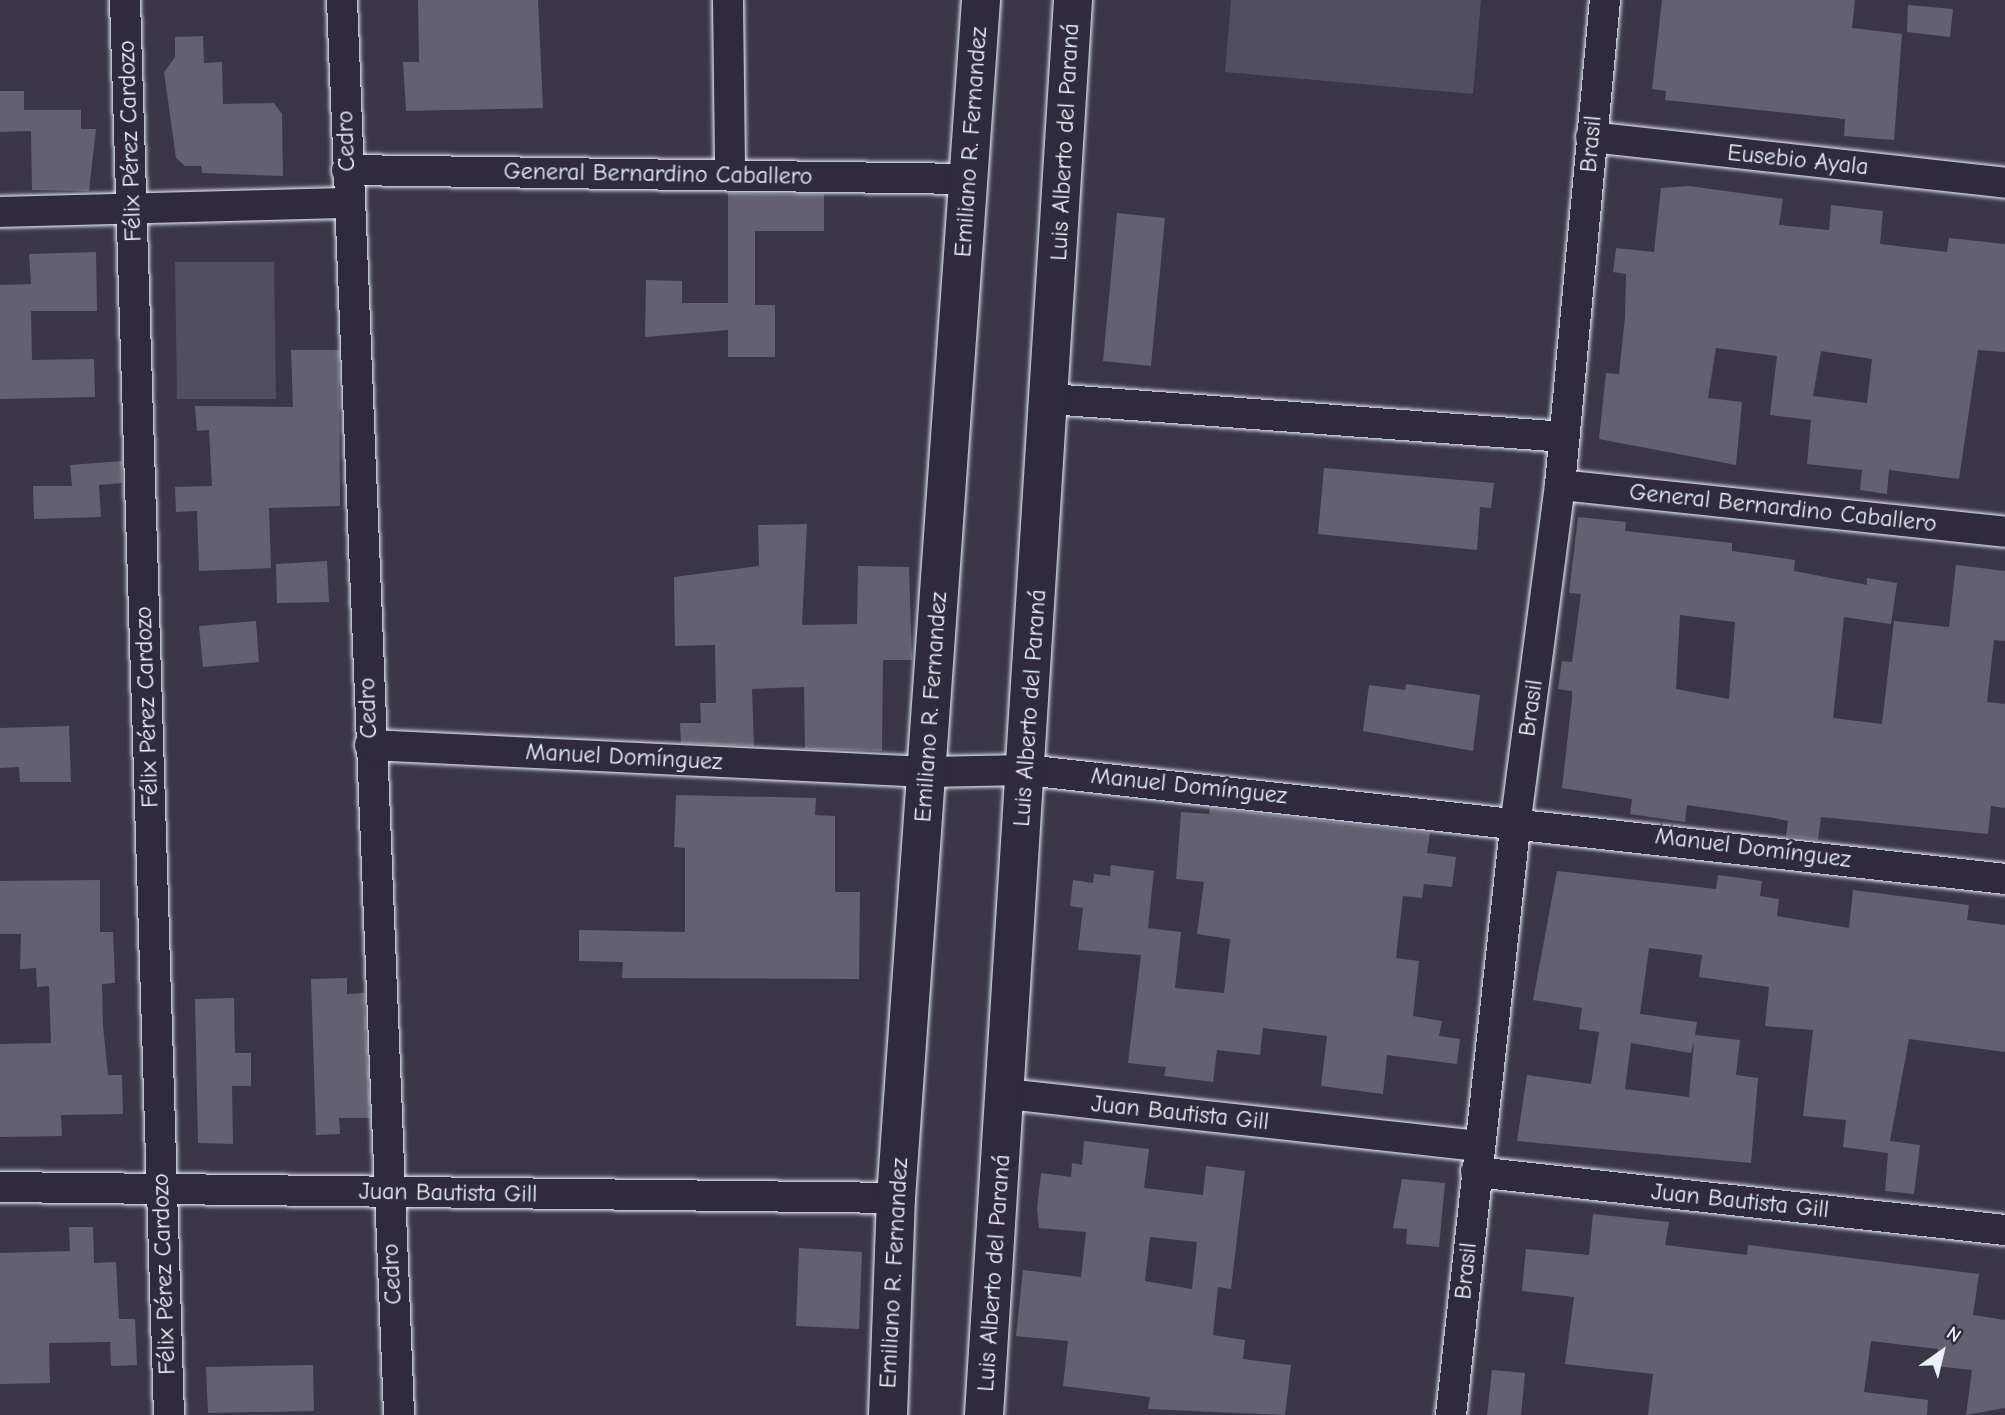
<!DOCTYPE html>
<html>
<head>
<meta charset="utf-8">
<style>
	body { margin:0 }
	#map { position:relative; width:2005px; height:1415px; overflow:hidden; background:#3a3648; font-family:"Comic Neue",sans-serif }
	div>[style] { position:absolute }
	[style*='--x'] { left:calc(var(--x)*1px); top:calc(var(--y)*1px); width:calc(var(--w)*1px); rotate:calc(var(--a)*1deg) }
	.green>* { inset:0; background:#504e5f }
	.building>* { inset:0; background:#636171 }
	.roads { filter:drop-shadow(0 0 2px #e8f1f8) drop-shadow(0 0 2px #e8f1f8) }
	.street>* { height:30px; margin:-15px; padding:0 15px; transform-origin:15px; border-radius:15px; background:#2f2a3d }
	.secondary>* { height:38px; margin:-19px; padding:0 19px; transform-origin:19px; border-radius:19px; background:#2f2a3d }
	span { translate:-50% -50%; white-space:nowrap; text-align:center; line-height:1.15; -webkit-text-stroke:5px #2f2a3d; paint-order:stroke }
	.street-label { font-size:24px; color:#e8f1f8 }
	.north { position:absolute; left:1907px; top:1317px; width:70px; height:70px; -webkit-text-stroke:5px #2f2a3d; paint-order:stroke; rotate:34deg; font-size:19px; font-weight:700; line-height:28px; text-align:center; color:#e8f1f8 }
	.north::after { content:''; display:block; margin:auto; width:24px; height:32px; background:#e8f1f8; clip-path:polygon(50% 0,100% 100%,50% 72%,0 100%) }
</style>
</head>
<body>
<div id="map">
	<div class="green">
		<div style="clip-path:polygon(1231px 0,1481px 0,1473px 94px,1225px 72px)"></div>
		<div style="clip-path:polygon(175px 262px,274px 262px,276px 399px,177px 399px)"></div>
	</div>
	<div class="building">
		<div style="clip-path:polygon(418px 0,538px 0,543px 108px,406px 111px,403px 62px,419px 62px)"></div>
		<div style="clip-path:polygon(1662px 0,1855px 0,1852px 28px,1902px 34px,1894px 140px,1844px 136px,1845px 119px,1665px 100px,1666px 91px,1652px 89px)"></div>
		<div style="clip-path:polygon(1908px 5px,1953px 9px,1950px 37px,1907px 32px)"></div>
		<div style="clip-path:polygon(203px 36px,204px 63px,222px 62px,223px 104px,274px 103px,282px 114px,283px 176px,202px 173px,201px 166px,185px 166px,176px 158px,164px 72px,175px 57px,175px 37px)"></div>
		<div style="clip-path:polygon(0 91px,24px 91px,24px 110px,81px 110px,81px 129px,96px 129px,89px 191px,32px 190px,31px 131px,0 132px)"></div>
		<div style="clip-path:polygon(evenodd,1689px 186px,1783px 199px,1779px 225px,1829px 230px,1831px 205px,1883px 211px,1880px 244px,1947px 252px,1949px 238px,2005px 244px,2005px 352px,1978px 350px,1959px 479px,1889px 470px,1887px 494px,1860px 490px,1862px 470px,1807px 464px,1811px 420px,1770px 415px,1777px 356px,1716px 348px,1708px 398px,1742px 402px,1736px 465px,1599px 439px,1606px 373px,1619px 374px,1625px 317px,1626px 274px,1613px 272px,1616px 248px,1654px 252px,1661px 188px,1689px 186px,1821px 351px,1872px 359px,1867px 403px,1813px 396px,1821px 351px)"></div>
		<div style="clip-path:polygon(728px 193px,824px 194px,824px 231px,755px 231px,755px 305px,775px 305px,775px 357px,728px 357px,728px 330px,645px 337px,646px 280px,682px 281px,682px 303px,728px 303px)"></div>
		<div style="clip-path:polygon(1117px 213px,1165px 218px,1151px 366px,1103px 361px)"></div>
		<div style="clip-path:polygon(96px 252px,97px 311px,31px 311px,32px 360px,94px 359px,95px 397px,0 399px,0 285px,31px 284px,29px 254px)"></div>
		<div style="clip-path:polygon(291px 350px,339px 350px,340px 506px,269px 508px,271px 568px,199px 571px,197px 511px,176px 512px,175px 487px,212px 486px,209px 430px,197px 431px,195px 406px,293px 407px)"></div>
		<div style="clip-path:polygon(122px 461px,122px 483px,99px 485px,101px 517px,34px 519px,33px 486px,72px 486px,70px 465px)"></div>
		<div style="clip-path:polygon(1324px 468px,1494px 483px,1491px 508px,1480px 507px,1477px 550px,1318px 534px)"></div>
		<div style="clip-path:polygon(evenodd,1578px 517px,1626px 522px,1625px 531px,1732px 543px,1732px 551px,1795px 560px,1794px 571px,1867px 585px,1867px 578px,1897px 583px,1891px 624px,1844px 617px,1833px 718px,1882px 724px,1894px 621px,1949px 627px,1956px 565px,2005px 571px,2005px 641px,1994px 640px,1987px 702px,2005px 704px,2005px 808px,1991px 806px,1988px 834px,1821px 817px,1818px 840px,1786px 836px,1788px 821px,1775px 818px,1687px 805px,1685px 822px,1630px 814px,1632px 799px,1562px 788px,1572px 699px,1572px 691px,1558px 689px,1562px 661px,1572px 662px,1581px 594px,1569px 593px,1578px 517px,1680px 615px,1735px 622px,1729px 699px,1676px 689px,1680px 615px)"></div>
		<div style="clip-path:polygon(807px 524px,802px 625px,857px 624px,858px 566px,909px 567px,912px 660px,883px 660px,882px 751px,805px 749px,804px 687px,752px 689px,754px 746px,681px 743px,680px 723px,701px 723px,700px 703px,716px 703px,715px 645px,675px 646px,674px 577px,759px 566px,758px 525px)"></div>
		<div style="clip-path:polygon(327px 561px,329px 602px,277px 603px,276px 564px)"></div>
		<div style="clip-path:polygon(256px 621px,259px 662px,203px 667px,199px 626px)"></div>
		<div style="clip-path:polygon(1406px 684px,1480px 695px,1473px 751px,1363px 731px,1369px 685px,1405px 690px)"></div>
		<div style="clip-path:polygon(69px 726px,71px 782px,20px 782px,19px 767px,0 768px,0 728px)"></div>
		<div style="clip-path:polygon(676px 795px,816px 798px,815px 815px,835px 816px,835px 892px,860px 892px,859px 979px,622px 978px,623px 962px,579px 961px,579px 930px,685px 932px,685px 848px,674px 847px)"></div>
		<div style="clip-path:polygon(1210px 808px,1430px 833px,1427px 853px,1456px 857px,1452px 887px,1424px 884px,1422px 898px,1403px 896px,1396px 958px,1419px 961px,1413px 1016px,1442px 1021px,1439px 1036px,1460px 1039px,1457px 1064px,1387px 1055px,1383px 1094px,1321px 1086px,1327px 1036px,1263px 1028px,1260px 1055px,1217px 1050px,1213px 1082px,1164px 1076px,1166px 1067px,1128px 1063px,1141px 955px,1078px 950px,1083px 908px,1070px 906px,1073px 880px,1093px 883px,1094px 874px,1110px 876px,1111px 865px,1154px 871px,1148px 928px,1181px 932px,1175px 988px,1224px 993px,1230px 939px,1197px 934px,1204px 882px,1176px 879px,1181px 812px,1209px 814px)"></div>
		<div style="clip-path:polygon(evenodd,1557px 871px,1716px 889px,1718px 875px,1762px 881px,1760px 896px,1779px 899px,1777px 916px,1849px 928px,1853px 890px,1969px 905px,1967px 920px,2005px 925px,2005px 1052px,1909px 1039px,1890px 1141px,1920px 1145px,1914px 1194px,1885px 1191px,1888px 1153px,1843px 1147px,1846px 1120px,1803px 1116px,1813px 1030px,1765px 1026px,1769px 987px,1699px 977px,1702px 955px,1649px 948px,1640px 1014px,1697px 1022px,1695px 1035px,1740px 1040px,1736px 1075px,1758px 1078px,1751px 1163px,1517px 1141px,1527px 1075px,1591px 1084px,1599px 1032px,1579px 1029px,1582px 1008px,1533px 1000px,1557px 871px,1694px 1041px,1689px 1097px,1625px 1089px,1631px 1043px,1691px 1053px,1694px 1041px)"></div>
		<div style="clip-path:polygon(100px 880px,100px 932px,113px 932px,115px 983px,102px 984px,103px 1026px,108px 1075px,122px 1075px,123px 1114px,61px 1115px,62px 1136px,0 1137px,0 1044px,51px 1043px,49px 986px,37px 987px,36px 968px,20px 969px,21px 934px,0 934px,0 881px)"></div>
		<div style="clip-path:polygon(347px 978px,347px 994px,364px 993px,370px 1118px,339px 1118px,340px 1134px,316px 1135px,311px 979px)"></div>
		<div style="clip-path:polygon(234px 998px,235px 1053px,251px 1053px,251px 1086px,232px 1086px,233px 1144px,198px 1143px,195px 999px)"></div>
		<div style="clip-path:polygon(evenodd,1084px 1141px,1149px 1149px,1144px 1188px,1203px 1195px,1206px 1166px,1245px 1171px,1231px 1289px,1218px 1287px,1213px 1335px,1245px 1340px,1243px 1359px,1291px 1365px,1285px 1415px,1148px 1409px,1150px 1397px,1063px 1386px,1068px 1341px,1016px 1336px,1023px 1270px,1081px 1277px,1086px 1232px,1039px 1228px,1037px 1208px,1041px 1173px,1071px 1177px,1072px 1163px,1082px 1165px,1084px 1141px,1150px 1237px,1197px 1242px,1192px 1289px,1145px 1281px,1150px 1237px)"></div>
		<div style="clip-path:polygon(1402px 1179px,1445px 1183px,1439px 1247px,1406px 1244px,1407px 1229px,1393px 1228px)"></div>
		<div style="clip-path:polygon(1593px 1214px,1669px 1222px,1665px 1245px,1747px 1255px,1748px 1245px,1979px 1274px,1973px 1315px,2005px 1320px,2005px 1408px,1966px 1415px,1972px 1370px,1936px 1366px,1938px 1349px,1871px 1341px,1864px 1392px,1928px 1400px,1927px 1415px,1648px 1415px,1653px 1374px,1565px 1364px,1574px 1297px,1522px 1291px,1526px 1249px,1589px 1255px)"></div>
		<div style="clip-path:polygon(69px 1227px,93px 1227px,94px 1263px,116px 1262px,119px 1319px,135px 1319px,137px 1365px,111px 1366px,110px 1342px,49px 1343px,50px 1383px,0 1384px,0 1253px,70px 1251px)"></div>
		<div style="clip-path:polygon(799px 1248px,862px 1252px,859px 1329px,796px 1326px)"></div>
		<div style="clip-path:polygon(313px 1365px,314px 1411px,208px 1413px,206px 1367px)"></div>
		<div style="clip-path:polygon(1492px 1370px,1525px 1373px,1521px 1415px,1487px 1415px)"></div>
	</div>
	<div class="roads">
		<div class="street">
			<div style="--x:125;--y:0;--w:1416;--a:88.22"></div>
			<div style="--x:342;--y:0;--w:1416;--a:87.69"></div>
			<div style="--x:728;--y:0;--w:175;--a:89.3"></div>
			<div style="--x:1591;--y:137;--w:417;--a:6.3"></div>
			<div style="--x:347;--y:170;--w:622;--a:0.83"></div>
			<div style="--x:0;--y:212;--w:348;--a:-1.5"></div>
			<div style="--x:1050;--y:399;--w:516;--a:4.22"></div>
			<div style="--x:1560;--y:485;--w:447;--a:6"></div>
			<div style="--x:370;--y:745;--w:558;--a:2.78"></div>
			<div style="--x:927;--y:772;--w:99;--a:-1.2"></div>
			<div style="--x:1026;--y:770;--w:985;--a:6.35"></div>
			<div style="--x:1007;--y:1094;--w:475;--a:6.3"></div>
			<div style="--x:1476;--y:1172;--w:532;--a:6.26"></div>
			<div style="--x:0;--y:1187;--w:896;--a:0.7"></div>
			<div style="--x:1451;--y:1415;--w:600;--a:-83.78"></div>
			<div style="--x:1516;--y:819;--w:337;--a:-82.5"></div>
			<div style="--x:1560;--y:485;--w:487;--a:-84.7"></div>
		</div>
		<div class="secondary">
			<div style="--x:888;--y:1415;--w:217;--a:-87.9"></div>
			<div style="--x:896;--y:1198;--w:1201;--a:-85.94"></div>
			<div style="--x:984;--y:1415;--w:1418;--a:-86.4"></div>
		</div>
	</div>
	<div class="street-label">
		<span style="left:130px;top:141px;rotate:-92deg">Félix Pérez Cardozo</span>
		<span style="left:346px;top:141px;rotate:-92deg">Cedro</span>
		<span style="left:971px;top:142px;rotate:-86deg">Emiliano R. Fernandez</span>
		<span style="left:1065px;top:142px;rotate:-87deg">Luis Alberto del Paraná</span>
		<span style="left:1591px;top:144px;rotate:-85deg">Brasil</span>
		<span style="left:1798px;top:160px;rotate:6deg">Eusebio Ayala</span>
		<span style="left:658px;top:174px;rotate:1deg">General Bernardino Caballero</span>
		<span style="left:1783px;top:508px;rotate:6deg">General Bernardino Caballero</span>
		<span style="left:147px;top:707px;rotate:-92deg">Félix Pérez Cardozo</span>
		<span style="left:931px;top:707px;rotate:-86deg">Emiliano R. Fernandez</span>
		<span style="left:368px;top:708px;rotate:-92deg">Cedro</span>
		<span style="left:1030px;top:708px;rotate:-86deg">Luis Alberto del Paraná</span>
		<span style="left:1531px;top:708px;rotate:-82deg">Brasil</span>
		<span style="left:624px;top:757px;rotate:3deg">Manuel Domínguez</span>
		<span style="left:1189px;top:786px;rotate:6deg">Manuel Domínguez</span>
		<span style="left:1753px;top:848px;rotate:7deg">Manuel Domínguez</span>
		<span style="left:1180px;top:1113px;rotate:6deg">Juan Bautista Gill</span>
		<span style="left:448px;top:1193px;rotate:1deg">Juan Bautista Gill</span>
		<span style="left:1740px;top:1201px;rotate:6deg">Juan Bautista Gill</span>
		<span style="left:1466px;top:1271px;rotate:-84deg">Brasil</span>
		<span style="left:894px;top:1273px;rotate:-87deg">Emiliano R. Fernandez</span>
		<span style="left:994px;top:1273px;rotate:-86deg">Luis Alberto del Paraná</span>
		<span style="left:164px;top:1274px;rotate:-92deg">Félix Pérez Cardozo</span>
		<span style="left:392px;top:1274px;rotate:-93deg">Cedro</span>
	</div>
	<div class="north">N</div>
</div>
</body>
</html>
